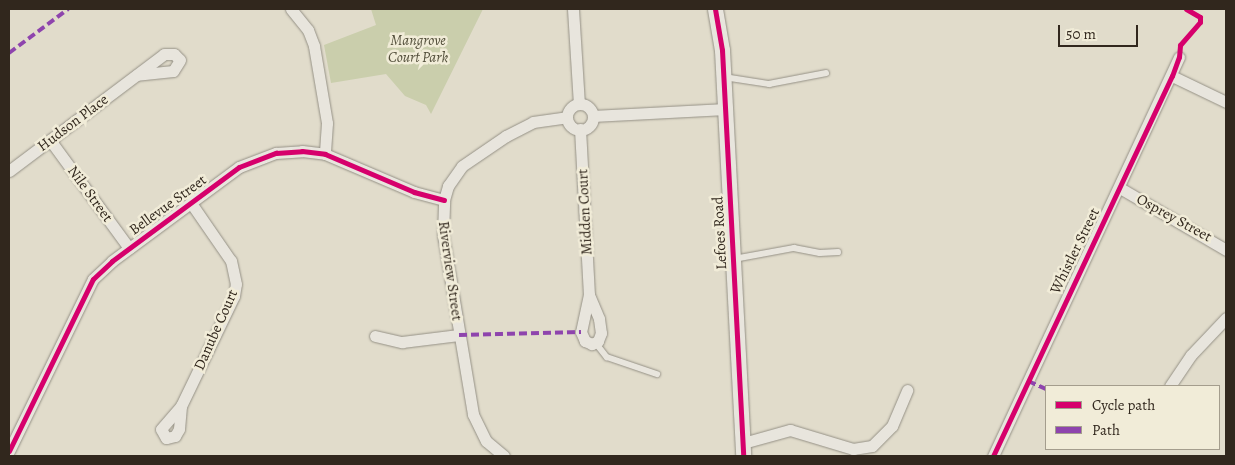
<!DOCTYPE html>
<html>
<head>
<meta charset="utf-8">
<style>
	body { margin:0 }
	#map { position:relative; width:1235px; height:465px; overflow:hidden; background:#e1dccb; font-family:Alegreya,serif }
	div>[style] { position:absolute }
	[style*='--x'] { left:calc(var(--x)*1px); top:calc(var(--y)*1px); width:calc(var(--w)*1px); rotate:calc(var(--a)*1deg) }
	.green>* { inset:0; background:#caceac }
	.roads { filter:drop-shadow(0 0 1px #959186) drop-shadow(0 0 1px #959186) }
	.lane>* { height:5.5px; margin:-2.75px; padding:0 2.75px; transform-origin:2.75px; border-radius:2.75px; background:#e8e5dd }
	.street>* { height:11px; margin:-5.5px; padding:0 5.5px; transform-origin:5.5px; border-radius:5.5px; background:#e8e5dd }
	.street>.ring { margin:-5.5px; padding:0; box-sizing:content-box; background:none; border:11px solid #e8e5dd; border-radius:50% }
	.secondary>* { height:15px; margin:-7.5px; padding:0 7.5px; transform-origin:7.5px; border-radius:7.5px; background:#e8e5dd }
	.quiet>* { height:4px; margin-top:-2px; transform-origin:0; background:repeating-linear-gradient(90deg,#8e44ad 0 8px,transparent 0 12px) }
	.cycleway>* { height:5px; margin:-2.5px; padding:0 2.5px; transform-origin:2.5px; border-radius:2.5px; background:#d6006c }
	span { translate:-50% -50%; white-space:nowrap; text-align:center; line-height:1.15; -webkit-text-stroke:5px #f1ecd8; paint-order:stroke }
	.park-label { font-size:15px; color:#524e3a; font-style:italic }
	.street-label { font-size:15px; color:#31271d }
	.frame { position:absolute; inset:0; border:10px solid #31271d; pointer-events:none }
	.legend { position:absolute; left:1045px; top:385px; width:175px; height:65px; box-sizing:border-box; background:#f1ecd8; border:1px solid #a49d8d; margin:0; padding:6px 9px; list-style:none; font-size:15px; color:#31271d }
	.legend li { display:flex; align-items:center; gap:10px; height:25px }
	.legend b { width:25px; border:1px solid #a49d8d }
	.scale { position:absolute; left:1058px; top:25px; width:80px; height:22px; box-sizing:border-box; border:2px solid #31271d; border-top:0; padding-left:6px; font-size:15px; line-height:18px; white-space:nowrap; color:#31271d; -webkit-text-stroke:4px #f1ecd8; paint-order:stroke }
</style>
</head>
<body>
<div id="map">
	<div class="green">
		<div style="clip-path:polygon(371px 9px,483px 9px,431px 114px,426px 105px,405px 96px,386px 74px,331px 83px,324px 45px,376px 25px)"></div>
	</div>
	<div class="roads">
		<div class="lane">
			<div style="--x:724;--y:77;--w:46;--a:8.8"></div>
			<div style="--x:769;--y:84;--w:58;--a:-10.9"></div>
			<div style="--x:734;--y:259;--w:61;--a:-10.4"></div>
			<div style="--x:794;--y:248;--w:26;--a:11"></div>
			<div style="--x:820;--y:253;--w:18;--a:-3"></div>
			<div style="--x:596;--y:343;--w:18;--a:52"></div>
			<div style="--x:607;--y:357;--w:53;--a:18.8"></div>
		</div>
		<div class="street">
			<div style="--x:291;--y:9;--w:27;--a:51"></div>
			<div style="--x:308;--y:30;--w:17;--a:69"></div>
			<div style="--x:314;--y:46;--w:78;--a:80.4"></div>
			<div style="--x:327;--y:123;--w:31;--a:94"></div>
			<div style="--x:573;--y:9;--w:95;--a:86.4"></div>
			<div style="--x:1172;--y:76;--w:60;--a:25.7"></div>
			<div class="ring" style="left:567px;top:104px;width:15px;height:15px"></div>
			<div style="--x:593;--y:116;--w:132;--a:-3"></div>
			<div style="--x:580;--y:129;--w:166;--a:86.9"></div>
			<div style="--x:589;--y:295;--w:26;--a:67"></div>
			<div style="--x:599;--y:319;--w:14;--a:82"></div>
			<div style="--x:601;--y:333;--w:9;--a:111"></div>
			<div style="--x:598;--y:341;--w:7;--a:153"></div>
			<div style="--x:592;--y:344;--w:8;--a:-157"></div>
			<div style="--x:585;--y:341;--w:10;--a:-114"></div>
			<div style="--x:581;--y:332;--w:38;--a:-78"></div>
			<div style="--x:50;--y:140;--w:134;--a:53.8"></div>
			<div style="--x:9;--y:171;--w:194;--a:-37"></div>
			<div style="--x:164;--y:54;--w:10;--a:0"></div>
			<div style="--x:174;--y:54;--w:8;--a:45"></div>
			<div style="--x:180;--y:60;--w:13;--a:122"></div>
			<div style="--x:173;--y:71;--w:36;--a:174"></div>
			<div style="--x:1120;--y:188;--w:123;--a:30.3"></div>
			<div style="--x:375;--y:336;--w:28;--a:13"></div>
			<div style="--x:402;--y:342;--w:57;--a:-7"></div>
			<div style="--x:1170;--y:386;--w:37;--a:-56"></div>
			<div style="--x:1191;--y:355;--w:51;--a:-46.6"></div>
			<div style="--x:181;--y:406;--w:23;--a:95"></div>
			<div style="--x:179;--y:429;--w:8;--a:120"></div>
			<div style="--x:175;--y:436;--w:9;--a:167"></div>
			<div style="--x:166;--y:438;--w:10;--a:-119"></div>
			<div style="--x:161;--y:429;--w:30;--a:-49"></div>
			<div style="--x:181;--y:406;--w:122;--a:-64.3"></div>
			<div style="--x:234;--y:296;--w:12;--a:-81"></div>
			<div style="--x:236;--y:284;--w:24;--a:-102"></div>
			<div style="--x:231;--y:261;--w:70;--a:-124.6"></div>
			<div style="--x:743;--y:443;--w:49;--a:-15.5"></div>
			<div style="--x:790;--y:430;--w:66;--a:16.8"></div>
			<div style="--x:853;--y:449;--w:19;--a:-9"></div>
			<div style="--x:872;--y:446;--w:28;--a:-45"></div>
			<div style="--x:892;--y:426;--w:39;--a:-67"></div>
			<div style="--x:9;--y:451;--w:191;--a:-64"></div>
			<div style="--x:93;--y:279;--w:26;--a:-43"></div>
			<div style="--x:112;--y:261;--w:158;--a:-36.5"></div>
			<div style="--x:239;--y:167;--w:40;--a:-21"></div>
			<div style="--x:276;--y:153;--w:26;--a:-4"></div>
			<div style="--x:302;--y:151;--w:23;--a:7"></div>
			<div style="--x:325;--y:154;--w:97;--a:23.1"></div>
			<div style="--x:414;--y:192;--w:31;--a:15"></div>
			<div style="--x:504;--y:456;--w:23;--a:-140"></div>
			<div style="--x:486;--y:441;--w:30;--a:-116"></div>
			<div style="--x:473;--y:414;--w:182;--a:-99.5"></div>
			<div style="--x:443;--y:234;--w:34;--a:-88"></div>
			<div style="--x:444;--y:200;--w:15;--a:-74"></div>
			<div style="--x:448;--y:186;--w:24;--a:-55"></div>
			<div style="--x:462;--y:166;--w:53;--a:-34.3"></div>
			<div style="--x:506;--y:136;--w:30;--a:-27"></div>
			<div style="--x:533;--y:122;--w:34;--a:-8"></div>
			<div style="--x:993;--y:456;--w:440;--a:-65"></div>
		</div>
		<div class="secondary">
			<div style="--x:715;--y:9;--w:42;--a:80.3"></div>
			<div style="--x:722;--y:50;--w:407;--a:87"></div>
		</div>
	</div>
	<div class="quiet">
		<div style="--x:9;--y:53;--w:74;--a:-36.7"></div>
		<div style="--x:459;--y:335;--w:122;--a:-1.4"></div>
		<div style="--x:1028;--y:381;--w:20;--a:24"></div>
	</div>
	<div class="cycleway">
		<div style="--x:715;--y:9;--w:42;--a:80.3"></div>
		<div style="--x:722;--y:50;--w:407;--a:87"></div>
		<div style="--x:9;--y:451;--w:191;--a:-64"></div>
		<div style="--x:93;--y:279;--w:26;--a:-43"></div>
		<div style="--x:112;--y:261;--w:158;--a:-36.5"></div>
		<div style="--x:239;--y:167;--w:40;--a:-21"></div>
		<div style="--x:276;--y:153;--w:26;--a:-4"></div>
		<div style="--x:302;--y:151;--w:23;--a:7"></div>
		<div style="--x:325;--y:154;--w:97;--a:23.1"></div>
		<div style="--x:414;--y:192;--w:31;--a:15"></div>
		<div style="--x:993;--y:456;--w:420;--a:-64.8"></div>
		<div style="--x:1172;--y:76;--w:20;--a:-70"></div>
		<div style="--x:1179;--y:57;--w:12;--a:-85"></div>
		<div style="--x:1180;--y:45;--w:30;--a:-49"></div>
		<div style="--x:1200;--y:22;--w:5;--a:-90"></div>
		<div style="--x:1200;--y:17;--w:16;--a:-150"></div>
	</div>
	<div class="park-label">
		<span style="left:418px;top:49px">Mangrove<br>Court Park</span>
	</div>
	<div class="street-label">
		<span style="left:73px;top:123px;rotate:-37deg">Hudson Place</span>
		<span style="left:90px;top:194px;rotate:54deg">Nile Street</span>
		<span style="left:168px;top:205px;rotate:-36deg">Bellevue Street</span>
		<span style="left:585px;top:212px;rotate:-93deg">Midden Court</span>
		<span style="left:1174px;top:218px;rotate:29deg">Osprey Street</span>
		<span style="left:720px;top:233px;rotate:-93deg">Lefoes Road</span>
		<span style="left:1075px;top:251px;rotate:-64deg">Whistler Street</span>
		<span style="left:450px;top:271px;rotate:82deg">Riverview Street</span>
		<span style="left:216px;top:330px;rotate:-66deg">Danube Court</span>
	</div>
	<div class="frame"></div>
	<ul class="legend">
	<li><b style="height:6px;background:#d6006c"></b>Cycle path</li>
	<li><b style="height:6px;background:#8e44ad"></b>Path</li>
	</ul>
	<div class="scale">50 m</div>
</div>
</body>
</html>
